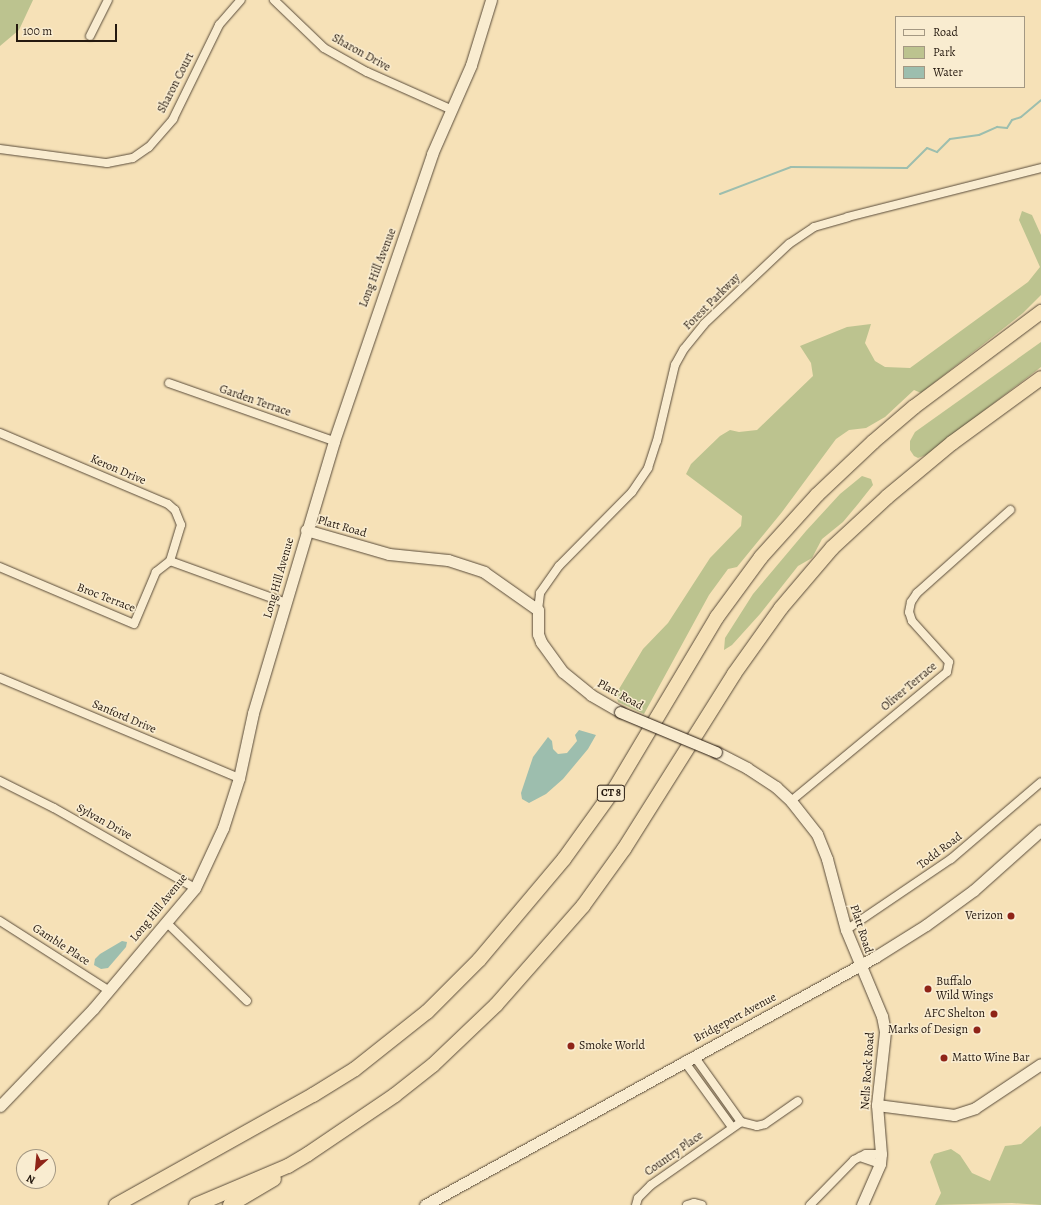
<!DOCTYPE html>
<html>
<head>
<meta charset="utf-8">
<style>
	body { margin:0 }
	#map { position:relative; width:1041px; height:1205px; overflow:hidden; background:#f6e1b7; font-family:Alegreya,serif }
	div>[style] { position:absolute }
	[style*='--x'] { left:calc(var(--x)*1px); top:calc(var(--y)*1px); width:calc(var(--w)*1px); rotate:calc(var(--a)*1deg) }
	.green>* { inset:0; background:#bcc38f }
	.water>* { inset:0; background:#9dbeae }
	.stream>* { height:2px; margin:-1px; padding:0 1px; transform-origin:1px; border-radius:1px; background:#9dbeae }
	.roads { filter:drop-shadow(0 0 1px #594b39) drop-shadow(0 0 1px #594b39) }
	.street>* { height:8px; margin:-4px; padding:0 4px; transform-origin:4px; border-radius:4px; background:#f9ecd0 }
	.secondary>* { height:11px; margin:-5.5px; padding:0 5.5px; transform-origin:5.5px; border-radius:5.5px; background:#f9ecd0 }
	.highway>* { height:14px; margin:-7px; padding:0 7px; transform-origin:7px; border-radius:7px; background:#f6e1b7 }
	.bridges { filter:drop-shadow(0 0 1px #25190f) drop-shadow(0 0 1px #25190f) }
	.secondary-bridge>* { height:11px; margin:-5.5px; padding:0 5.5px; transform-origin:5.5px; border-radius:5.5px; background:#f9ecd0 }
	.dots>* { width:11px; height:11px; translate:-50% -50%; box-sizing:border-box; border:2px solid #f9ecd0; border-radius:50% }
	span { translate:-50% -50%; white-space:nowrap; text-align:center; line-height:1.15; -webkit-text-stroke:3px #f9ecd0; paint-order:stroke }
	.shield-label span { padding:1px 3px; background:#f9ecd0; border:1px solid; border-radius:3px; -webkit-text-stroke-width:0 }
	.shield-label { font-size:11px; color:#25190f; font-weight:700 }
	.street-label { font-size:12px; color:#25190f }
	.poi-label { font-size:12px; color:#25190f }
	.right { translate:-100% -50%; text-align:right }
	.left { translate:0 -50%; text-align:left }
	.legend { position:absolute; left:895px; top:16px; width:130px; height:72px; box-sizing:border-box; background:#f9ecd0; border:1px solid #a49883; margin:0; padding:5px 7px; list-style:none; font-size:12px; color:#25190f }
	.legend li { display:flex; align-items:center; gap:8px; height:20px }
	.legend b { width:20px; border:1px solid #a49883 }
	.north { position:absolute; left:16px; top:1149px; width:40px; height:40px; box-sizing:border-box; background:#f9ecd0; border:1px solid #a49883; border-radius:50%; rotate:207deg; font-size:11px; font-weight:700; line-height:16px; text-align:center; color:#25190f }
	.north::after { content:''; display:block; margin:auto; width:14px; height:18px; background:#8f2418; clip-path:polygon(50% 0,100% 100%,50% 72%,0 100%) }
	.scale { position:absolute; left:16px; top:24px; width:101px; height:18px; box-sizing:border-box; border:2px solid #25190f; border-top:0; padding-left:5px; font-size:12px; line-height:14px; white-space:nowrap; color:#25190f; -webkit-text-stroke:3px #f9ecd0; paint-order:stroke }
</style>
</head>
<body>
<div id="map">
	<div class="green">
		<div style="clip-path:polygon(0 0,33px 0,19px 30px,0 46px)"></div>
		<div style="clip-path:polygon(1022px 211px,1032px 215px,1041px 235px,1041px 295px,1023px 313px,921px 393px,914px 390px,885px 417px,866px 428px,849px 430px,836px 439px,782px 512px,737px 567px,728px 569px,709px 595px,644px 714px,618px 702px,616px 694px,643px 649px,668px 623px,710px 558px,741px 526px,742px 516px,686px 474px,691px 464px,720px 436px,730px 430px,739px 432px,757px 430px,813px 376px,811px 363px,800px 346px,847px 327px,871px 324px,865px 343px,875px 361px,885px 367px,910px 368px,1028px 282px,1040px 267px,1019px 220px)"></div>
		<div style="clip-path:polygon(1041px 342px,1041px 367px,926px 455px,918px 458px,914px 456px,910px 450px,910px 441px,915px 432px)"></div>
		<div style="clip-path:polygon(862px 476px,871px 479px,873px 485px,858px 504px,843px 522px,822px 539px,812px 558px,798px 566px,760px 614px,732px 645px,724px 650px,725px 638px,753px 594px,806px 531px,840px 494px)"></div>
		<div style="clip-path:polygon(1041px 1126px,1041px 1205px,1012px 1203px,935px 1205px,941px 1193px,930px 1162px,934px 1154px,951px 1149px,960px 1155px,972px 1173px,990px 1181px,1005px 1146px,1021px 1144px)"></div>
	</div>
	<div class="water">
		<div style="clip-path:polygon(579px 730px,596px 735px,588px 749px,563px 779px,546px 794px,529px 803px,522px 799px,521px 793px,533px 757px,548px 737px,552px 741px,553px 749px,558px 754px,567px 753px,577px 741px,575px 735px)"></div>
		<div style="clip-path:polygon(122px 941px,127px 942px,126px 947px,108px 968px,101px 969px,94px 965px,95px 959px,100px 954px)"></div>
	</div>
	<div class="stream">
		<div style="--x:720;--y:194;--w:76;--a:-20.8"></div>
		<div style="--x:791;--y:167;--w:116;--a:0.5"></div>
		<div style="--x:907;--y:168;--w:28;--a:-45"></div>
		<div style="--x:927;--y:148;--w:11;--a:22"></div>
		<div style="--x:937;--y:152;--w:18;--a:-45"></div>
		<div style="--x:950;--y:139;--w:29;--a:-8"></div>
		<div style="--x:979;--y:135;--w:20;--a:-24"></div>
		<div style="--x:997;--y:127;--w:10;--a:6"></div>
		<div style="--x:1007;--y:128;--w:9;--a:-58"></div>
		<div style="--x:1012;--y:120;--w:9;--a:-18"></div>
		<div style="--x:1021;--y:117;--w:26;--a:-40"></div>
	</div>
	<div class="roads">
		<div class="street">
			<div style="--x:274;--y:0;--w:69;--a:43.8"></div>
			<div style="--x:324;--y:48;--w:49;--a:29.2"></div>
			<div style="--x:367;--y:72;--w:91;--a:24"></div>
			<div style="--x:90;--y:36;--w:40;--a:-63.4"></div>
			<div style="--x:0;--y:149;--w:108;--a:7.5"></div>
			<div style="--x:107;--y:163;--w:26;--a:-11"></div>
			<div style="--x:133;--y:158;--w:19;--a:-35"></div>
			<div style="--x:149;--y:147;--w:37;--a:-49"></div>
			<div style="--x:173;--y:119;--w:105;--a:-63.9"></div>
			<div style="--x:219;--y:25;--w:33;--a:-49"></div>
			<div style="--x:169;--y:383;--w:175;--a:19.4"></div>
			<div style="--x:0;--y:433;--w:182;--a:22.9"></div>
			<div style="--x:168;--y:504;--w:9;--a:41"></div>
			<div style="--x:175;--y:510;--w:16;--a:68"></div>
			<div style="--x:181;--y:525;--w:38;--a:107"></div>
			<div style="--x:170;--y:561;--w:18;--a:142"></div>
			<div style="--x:156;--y:572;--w:56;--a:112.9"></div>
			<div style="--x:134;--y:624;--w:146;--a:-157"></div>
			<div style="--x:170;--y:561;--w:123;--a:19.9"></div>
			<div style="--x:538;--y:610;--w:17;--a:-83"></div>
			<div style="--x:540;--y:593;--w:33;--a:-55"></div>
			<div style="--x:559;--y:566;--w:104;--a:-45.4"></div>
			<div style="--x:632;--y:492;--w:29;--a:-56"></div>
			<div style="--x:648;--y:468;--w:28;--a:-72"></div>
			<div style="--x:657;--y:441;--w:78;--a:-76.7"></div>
			<div style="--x:675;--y:365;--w:18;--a:-61"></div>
			<div style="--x:684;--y:349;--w:32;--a:-51"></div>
			<div style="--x:704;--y:324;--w:117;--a:-43.3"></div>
			<div style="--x:789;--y:244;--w:30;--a:-34"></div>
			<div style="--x:814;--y:227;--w:35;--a:-16"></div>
			<div style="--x:848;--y:217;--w:199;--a:-14.2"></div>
			<div style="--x:0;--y:678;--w:259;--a:22.7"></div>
			<div style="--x:0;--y:781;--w:60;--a:26.6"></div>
			<div style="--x:54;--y:808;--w:162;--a:29.6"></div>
			<div style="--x:791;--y:801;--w:202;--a:-39.6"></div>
			<div style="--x:947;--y:672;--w:10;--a:-79"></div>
			<div style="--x:949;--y:662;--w:55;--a:-132.1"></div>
			<div style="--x:912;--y:621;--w:9;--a:-108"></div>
			<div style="--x:909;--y:612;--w:10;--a:-79"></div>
			<div style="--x:911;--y:602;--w:11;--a:-56"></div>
			<div style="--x:917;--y:593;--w:125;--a:-41.7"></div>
			<div style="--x:0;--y:921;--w:128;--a:32.6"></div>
			<div style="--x:166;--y:922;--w:113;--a:44.3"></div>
			<div style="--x:846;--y:930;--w:127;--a:-34.1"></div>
			<div style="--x:951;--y:859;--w:118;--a:-40.5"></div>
			<div style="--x:694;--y:1056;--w:81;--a:54.5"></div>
			<div style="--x:741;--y:1122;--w:16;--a:14"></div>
			<div style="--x:757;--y:1126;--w:8;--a:-14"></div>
			<div style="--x:765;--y:1124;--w:40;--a:-34.9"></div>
			<div style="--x:684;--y:1061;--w:82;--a:54"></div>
			<div style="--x:860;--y:1157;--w:21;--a:19"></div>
			<div style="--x:636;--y:1205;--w:7;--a:-74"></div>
			<div style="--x:638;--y:1198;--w:18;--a:-45"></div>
			<div style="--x:651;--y:1185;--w:110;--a:-35"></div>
			<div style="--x:687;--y:1205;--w:7;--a:-16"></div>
			<div style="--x:694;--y:1203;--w:8;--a:14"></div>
			<div style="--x:810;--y:1205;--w:63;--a:-45.6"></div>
			<div style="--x:854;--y:1160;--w:13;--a:-27"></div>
			<div style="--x:866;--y:1154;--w:15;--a:0"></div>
		</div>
		<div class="secondary">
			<div style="--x:306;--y:530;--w:86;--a:16.1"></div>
			<div style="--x:389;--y:554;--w:59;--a:5.8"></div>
			<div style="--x:448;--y:560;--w:38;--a:18"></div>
			<div style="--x:484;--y:572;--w:66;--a:35.1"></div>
			<div style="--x:538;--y:610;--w:24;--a:90"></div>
			<div style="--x:538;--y:634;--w:9;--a:69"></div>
			<div style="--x:541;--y:642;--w:37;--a:54"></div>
			<div style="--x:563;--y:672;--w:36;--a:39"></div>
			<div style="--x:591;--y:695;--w:34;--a:30"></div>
			<div style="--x:716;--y:752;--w:35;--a:27"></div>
			<div style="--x:747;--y:768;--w:35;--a:33"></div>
			<div style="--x:776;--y:787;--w:21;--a:43"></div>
			<div style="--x:791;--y:801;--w:42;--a:51.8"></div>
			<div style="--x:817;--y:834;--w:27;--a:68"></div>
			<div style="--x:827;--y:859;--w:73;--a:75"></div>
			<div style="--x:846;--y:930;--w:93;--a:67.3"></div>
			<div style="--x:882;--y:1016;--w:16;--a:79"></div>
			<div style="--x:885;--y:1032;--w:73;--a:96.3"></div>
			<div style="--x:877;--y:1105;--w:49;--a:85.3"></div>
			<div style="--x:881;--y:1154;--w:10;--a:96"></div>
			<div style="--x:880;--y:1164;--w:45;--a:113.7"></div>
			<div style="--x:877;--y:1105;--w:78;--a:7.4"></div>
			<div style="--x:954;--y:1115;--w:22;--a:-18"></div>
			<div style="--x:975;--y:1108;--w:79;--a:-33.7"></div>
			<div style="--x:0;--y:1106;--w:134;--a:-46.2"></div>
			<div style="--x:93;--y:1009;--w:158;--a:-49.9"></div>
			<div style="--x:195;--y:888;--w:66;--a:-65"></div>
			<div style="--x:223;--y:828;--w:52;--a:-72.3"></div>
			<div style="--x:239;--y:778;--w:66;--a:-77.8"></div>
			<div style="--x:253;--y:713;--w:284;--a:-73.4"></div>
			<div style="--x:334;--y:441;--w:303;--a:-71.1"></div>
			<div style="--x:432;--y:154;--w:97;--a:-66.3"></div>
			<div style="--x:471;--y:65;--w:68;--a:-72.9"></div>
			<div style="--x:425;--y:1205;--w:514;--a:-28.86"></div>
			<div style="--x:875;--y:957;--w:60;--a:-32.1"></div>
			<div style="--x:926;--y:925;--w:59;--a:-36.1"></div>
			<div style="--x:974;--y:890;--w:90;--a:-41.8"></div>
		</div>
		<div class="highway">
			<div style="--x:116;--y:1205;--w:226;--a:-29.2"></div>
			<div style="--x:313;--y:1095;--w:49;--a:-31.8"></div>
			<div style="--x:355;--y:1069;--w:92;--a:-38.4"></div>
			<div style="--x:427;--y:1012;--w:74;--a:-45"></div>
			<div style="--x:479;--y:960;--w:132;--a:-49.9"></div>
			<div style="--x:564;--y:859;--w:87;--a:-54.3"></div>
			<div style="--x:615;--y:788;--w:199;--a:-59.2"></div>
			<div style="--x:717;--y:617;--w:74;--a:-53.7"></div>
			<div style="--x:761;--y:557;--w:84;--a:-47.9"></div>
			<div style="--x:817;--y:495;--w:77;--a:-43.4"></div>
			<div style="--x:873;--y:442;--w:54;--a:-40.5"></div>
			<div style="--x:914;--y:407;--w:159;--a:-36.8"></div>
			<div style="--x:196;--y:1205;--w:100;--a:-23"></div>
			<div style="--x:288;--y:1166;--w:23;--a:-31"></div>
			<div style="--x:308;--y:1154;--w:105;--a:-34.1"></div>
			<div style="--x:395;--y:1095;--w:48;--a:-38.3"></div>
			<div style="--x:433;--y:1065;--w:87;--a:-43.6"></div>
			<div style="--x:496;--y:1005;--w:132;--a:-48.7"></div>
			<div style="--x:583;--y:906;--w:70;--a:-54.3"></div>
			<div style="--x:624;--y:849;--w:207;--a:-57.8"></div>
			<div style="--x:734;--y:674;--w:81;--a:-54.5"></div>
			<div style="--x:781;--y:608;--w:79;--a:-49.6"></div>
			<div style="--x:832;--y:548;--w:75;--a:-42.8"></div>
			<div style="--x:887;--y:497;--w:85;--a:-39.7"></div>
			<div style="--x:952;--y:443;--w:110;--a:-36.1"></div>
			<div style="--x:230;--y:1205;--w:51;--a:-30.6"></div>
		</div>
	</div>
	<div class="bridges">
		<div class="secondary-bridge">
			<div style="--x:620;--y:712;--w:104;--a:22.6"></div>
		</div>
	</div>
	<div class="dots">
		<div style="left:1011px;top:916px;background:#8f2418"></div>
		<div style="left:928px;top:989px;background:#8f2418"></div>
		<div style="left:994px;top:1014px;background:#8f2418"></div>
		<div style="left:977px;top:1030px;background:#8f2418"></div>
		<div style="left:571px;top:1046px;background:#8f2418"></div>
		<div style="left:944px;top:1058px;background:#8f2418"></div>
	</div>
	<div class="shield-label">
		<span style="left:611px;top:793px">CT 8</span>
	</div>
	<div class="street-label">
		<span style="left:361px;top:53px;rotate:29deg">Sharon Drive</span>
		<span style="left:176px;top:83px;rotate:-63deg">Sharon Court</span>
		<span style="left:378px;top:268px;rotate:-69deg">Long Hill Avenue</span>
		<span style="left:712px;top:302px;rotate:-45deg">Forest Parkway</span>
		<span style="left:255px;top:401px;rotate:19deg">Garden Terrace</span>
		<span style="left:118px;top:470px;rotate:23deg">Keron Drive</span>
		<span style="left:342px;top:527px;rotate:16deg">Platt Road</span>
		<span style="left:279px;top:578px;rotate:-74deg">Long Hill Avenue</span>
		<span style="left:106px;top:598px;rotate:21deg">Broc Terrace</span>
		<span style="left:909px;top:687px;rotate:-40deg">Oliver Terrace</span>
		<span style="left:620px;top:695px;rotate:29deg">Platt Road</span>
		<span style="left:124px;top:717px;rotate:23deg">Sanford Drive</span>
		<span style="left:104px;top:822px;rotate:29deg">Sylvan Drive</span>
		<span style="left:940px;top:851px;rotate:-37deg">Todd Road</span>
		<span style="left:159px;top:908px;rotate:-51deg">Long Hill Avenue</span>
		<span style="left:861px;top:929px;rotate:72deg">Platt Road</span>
		<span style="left:61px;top:945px;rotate:33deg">Gamble Place</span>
		<span style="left:735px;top:1018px;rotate:-28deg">Bridgeport Avenue</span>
		<span style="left:868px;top:1071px;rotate:-86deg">Nells Rock Road</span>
		<span style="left:674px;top:1154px;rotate:-35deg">Country Place</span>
	</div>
	<div class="poi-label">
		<span class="right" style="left:1003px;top:916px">Verizon</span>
		<span class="left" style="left:936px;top:989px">Buffalo<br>Wild Wings</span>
		<span class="right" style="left:985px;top:1014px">AFC Shelton</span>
		<span class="right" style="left:968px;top:1030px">Marks of Design</span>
		<span class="left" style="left:579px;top:1046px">Smoke World</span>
		<span class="left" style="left:952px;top:1058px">Matto Wine Bar</span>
	</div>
	<ul class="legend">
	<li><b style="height:5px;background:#f9ecd0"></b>Road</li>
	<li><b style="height:11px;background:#bcc38f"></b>Park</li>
	<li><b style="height:11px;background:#9dbeae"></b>Water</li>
	</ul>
	<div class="north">N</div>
	<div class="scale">100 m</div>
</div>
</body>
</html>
